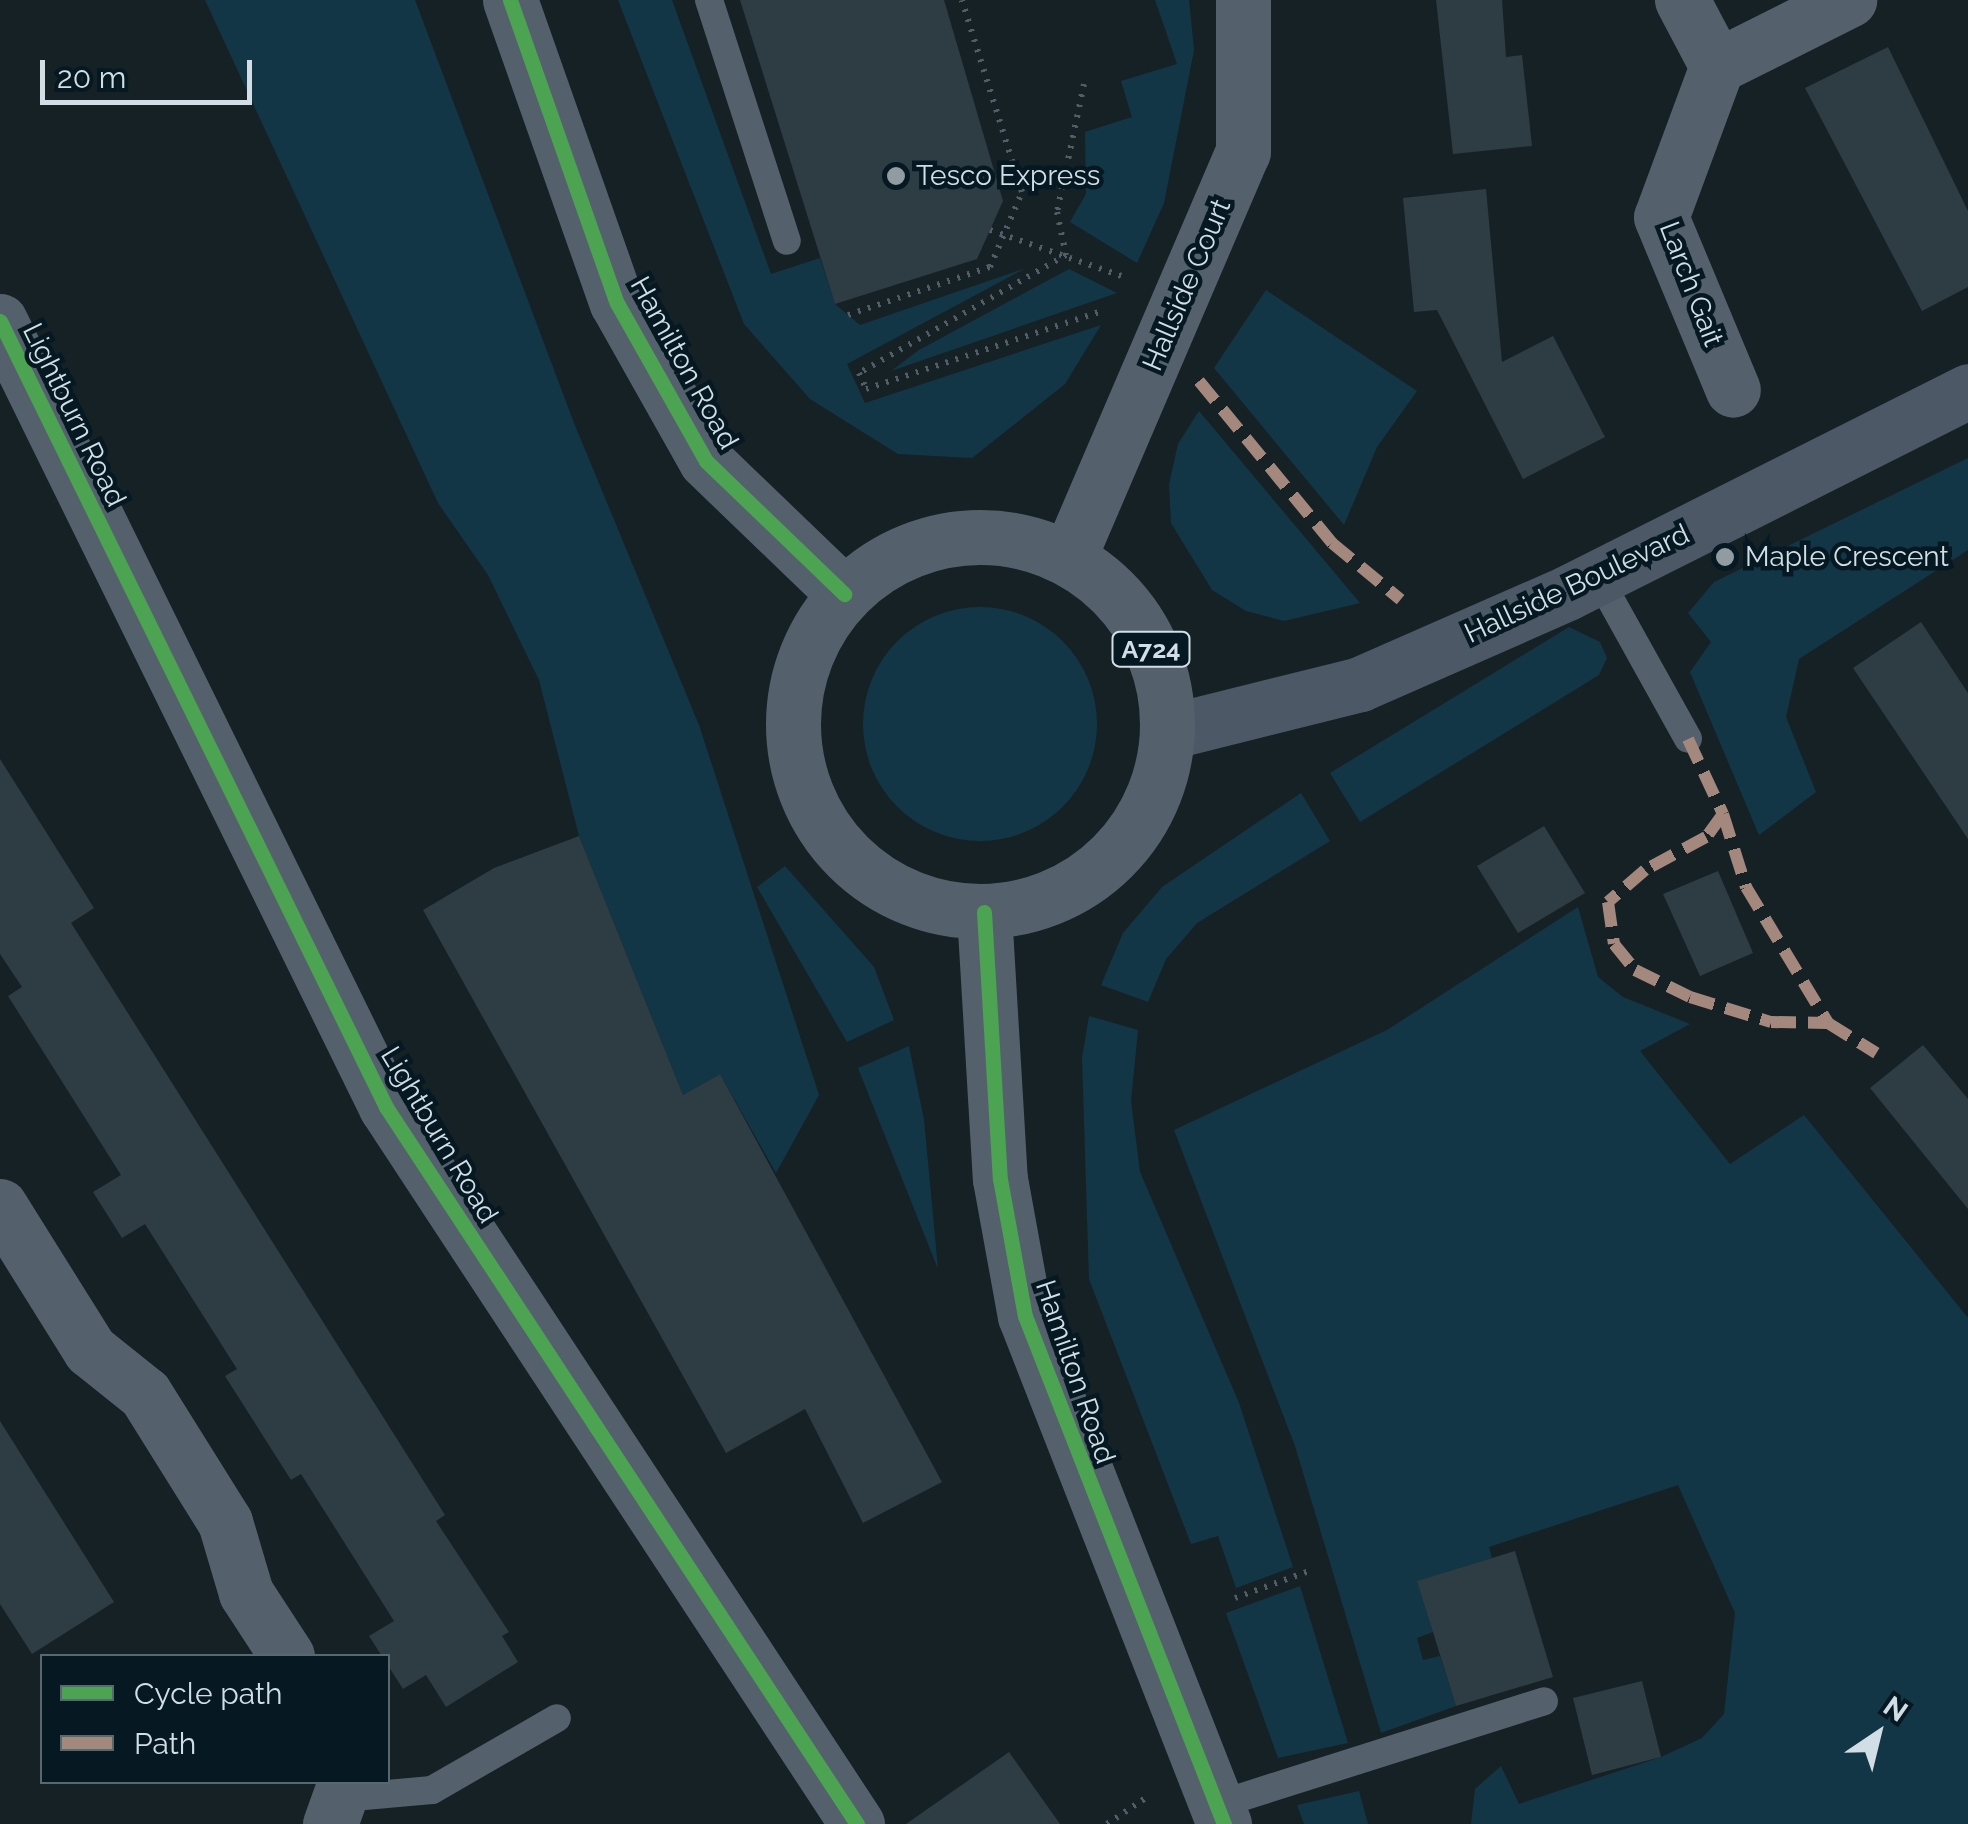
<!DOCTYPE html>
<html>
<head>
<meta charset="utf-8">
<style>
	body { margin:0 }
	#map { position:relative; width:1968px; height:1824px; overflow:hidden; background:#162126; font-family:Raleway,sans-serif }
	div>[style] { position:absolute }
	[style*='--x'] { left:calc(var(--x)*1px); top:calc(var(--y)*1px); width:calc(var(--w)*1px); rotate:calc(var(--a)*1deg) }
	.green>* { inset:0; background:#133646 }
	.round { border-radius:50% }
	.building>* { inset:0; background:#2d3d43 }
	.path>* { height:6px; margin-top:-3px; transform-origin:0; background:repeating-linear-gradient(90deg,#545d67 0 2.5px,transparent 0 10.5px) }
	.lane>* { height:28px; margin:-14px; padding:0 14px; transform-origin:14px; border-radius:14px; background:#55606d }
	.street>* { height:55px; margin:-27.5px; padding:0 27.5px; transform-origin:27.5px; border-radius:27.5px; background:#55606d }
	.secondary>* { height:55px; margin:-27.5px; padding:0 27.5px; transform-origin:27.5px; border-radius:27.5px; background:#4c5866 }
	.primary>* { height:55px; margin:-27.5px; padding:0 27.5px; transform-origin:27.5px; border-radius:27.5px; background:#54616d }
	.primary>.ring { margin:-27.5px; padding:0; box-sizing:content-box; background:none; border:55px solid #54616d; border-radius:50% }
	.quiet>* { height:12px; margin-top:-6px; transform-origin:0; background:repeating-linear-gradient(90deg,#a5887d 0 25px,transparent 0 37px) }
	.cycleway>* { height:15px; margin:-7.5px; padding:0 7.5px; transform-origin:7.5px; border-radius:7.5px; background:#4ca352 }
	.dots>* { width:28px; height:28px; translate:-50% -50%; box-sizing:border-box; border:5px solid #061923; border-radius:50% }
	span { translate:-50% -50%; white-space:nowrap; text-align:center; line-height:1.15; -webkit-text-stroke:9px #061923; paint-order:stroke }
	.shield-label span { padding:2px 8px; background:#061923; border:2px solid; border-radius:8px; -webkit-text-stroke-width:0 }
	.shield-label { font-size:25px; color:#d2dee5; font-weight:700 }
	.poi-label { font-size:28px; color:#d2dee5 }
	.left { translate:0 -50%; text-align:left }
	.street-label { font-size:28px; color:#d2dee5 }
	.legend { position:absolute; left:40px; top:1654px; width:350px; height:130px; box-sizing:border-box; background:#061923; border:2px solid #586871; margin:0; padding:12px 18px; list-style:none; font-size:30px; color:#d2dee5 }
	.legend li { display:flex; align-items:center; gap:20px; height:50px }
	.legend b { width:50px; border:2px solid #586871 }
	.north { position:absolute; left:1828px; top:1684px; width:100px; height:100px; -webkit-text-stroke:8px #061923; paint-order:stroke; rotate:35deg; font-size:28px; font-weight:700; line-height:40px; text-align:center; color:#d2dee5 }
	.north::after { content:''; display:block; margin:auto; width:35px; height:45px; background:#d2dee5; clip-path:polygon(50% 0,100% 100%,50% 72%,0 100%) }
	.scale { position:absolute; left:40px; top:60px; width:212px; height:45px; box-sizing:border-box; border:5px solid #d2dee5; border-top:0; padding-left:12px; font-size:30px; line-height:35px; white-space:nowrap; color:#d2dee5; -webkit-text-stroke:8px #061923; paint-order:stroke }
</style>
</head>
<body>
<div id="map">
	<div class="green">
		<div style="clip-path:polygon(205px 0,415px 0,574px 423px,699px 725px,819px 1095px,776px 1173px,720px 1074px,683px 1095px,579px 836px,539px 680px,488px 575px,438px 503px)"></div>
		<div style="clip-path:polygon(618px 0,672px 0,771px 274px,820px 258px,835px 304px,860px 325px,1026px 268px,847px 364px,865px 403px,1101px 325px,1065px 384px,972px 458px,898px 454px,810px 399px,744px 324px)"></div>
		<div style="clip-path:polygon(1155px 0,1189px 0,1194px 50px,1164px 203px,1137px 263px,1070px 222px,1086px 194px,1085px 132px,1132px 117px,1121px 81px,1177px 64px)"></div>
		<div style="clip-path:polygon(1069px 269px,1117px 293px,891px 371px,919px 350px)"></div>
		<div style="clip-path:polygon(1266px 290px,1417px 391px,1377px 447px,1344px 525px,1214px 368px)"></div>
		<div style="clip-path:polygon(1199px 411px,1360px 603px,1284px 621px,1246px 611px,1212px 590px,1171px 523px,1169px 484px,1178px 444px)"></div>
		<div style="clip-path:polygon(1968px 458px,1968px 550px,1799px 659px,1786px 717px,1816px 792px,1759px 835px,1690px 672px,1711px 642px,1688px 613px,1714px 582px)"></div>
		<div class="round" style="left:863px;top:607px;width:234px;height:234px"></div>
		<div style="clip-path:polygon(1569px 627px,1600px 642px,1607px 658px,1599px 675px,1360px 822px,1330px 773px)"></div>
		<div style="clip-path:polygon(1301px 793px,1330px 841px,1197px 923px,1166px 959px,1148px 1002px,1101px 985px,1123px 933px,1162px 887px)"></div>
		<div style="clip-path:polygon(785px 866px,874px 967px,894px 1020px,847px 1042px,757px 887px)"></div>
		<div style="clip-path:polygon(1578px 907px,1598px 977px,1623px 997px,1690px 1024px,1640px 1051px,1730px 1164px,1804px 1115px,1968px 1318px,1968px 1824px,1471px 1824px,1475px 1789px,1501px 1766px,1519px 1804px,1661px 1757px,1702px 1738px,1724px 1714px,1735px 1613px,1678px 1485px,1489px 1547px,1492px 1558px,1418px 1581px,1433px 1632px,1417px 1638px,1423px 1660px,1440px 1656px,1456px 1706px,1381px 1733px,1295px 1446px,1174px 1130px,1387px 1030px)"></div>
		<div style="clip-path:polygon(1089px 1016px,1138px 1030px,1131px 1101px,1140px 1172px,1239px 1403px,1293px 1567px,1236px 1588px,1218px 1536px,1191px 1544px,1089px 1279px,1082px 1058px)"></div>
		<div style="clip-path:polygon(909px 1046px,924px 1120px,938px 1269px,858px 1068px)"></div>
		<div style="clip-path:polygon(1300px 1586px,1348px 1743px,1278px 1758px,1226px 1613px)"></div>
		<div style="clip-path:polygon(1359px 1791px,1368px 1824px,1304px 1824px,1297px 1805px)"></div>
	</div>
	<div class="building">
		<div style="clip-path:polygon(740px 0,944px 0,1003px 201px,977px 259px,835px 304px)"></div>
		<div style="clip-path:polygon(1436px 0,1502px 0,1506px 57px,1522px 55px,1532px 146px,1453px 154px)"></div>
		<div style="clip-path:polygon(1888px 47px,1968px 211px,1968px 287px,1922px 311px,1805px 88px)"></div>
		<div style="clip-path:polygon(1486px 189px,1502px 362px,1553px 336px,1605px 437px,1523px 479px,1437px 310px,1414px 312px,1403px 198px)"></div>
		<div style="clip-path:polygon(1921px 622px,1968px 693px,1968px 839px,1853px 668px)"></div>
		<div style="clip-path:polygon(0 759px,94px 908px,71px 923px,445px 1515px,436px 1521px,509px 1632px,502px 1636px,518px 1662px,446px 1707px,426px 1675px,403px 1689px,369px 1636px,394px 1621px,301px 1474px,291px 1480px,225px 1376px,237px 1369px,145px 1224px,122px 1238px,93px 1192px,121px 1175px,8px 996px,22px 987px,0 954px)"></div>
		<div style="clip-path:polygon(1544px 826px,1585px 893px,1518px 933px,1477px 866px)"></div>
		<div style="clip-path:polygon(579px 836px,683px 1095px,720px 1074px,942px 1482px,863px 1523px,805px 1409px,726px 1453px,423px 910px,494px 868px)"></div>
		<div style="clip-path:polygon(1718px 871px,1753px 953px,1700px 976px,1663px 894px)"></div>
		<div style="clip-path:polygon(1923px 1045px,1968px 1099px,1968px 1209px,1870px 1088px)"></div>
		<div style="clip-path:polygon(0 1421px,114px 1602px,32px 1654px,0 1604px)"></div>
		<div style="clip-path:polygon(1515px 1551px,1553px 1677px,1456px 1706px,1417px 1581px)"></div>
		<div style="clip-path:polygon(1642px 1681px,1661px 1757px,1592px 1775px,1573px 1698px)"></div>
		<div style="clip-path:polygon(1009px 1752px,1060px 1824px,906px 1824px)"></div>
	</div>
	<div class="path">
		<div style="--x:1084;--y:84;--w:131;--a:101.9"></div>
		<div style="--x:1057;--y:212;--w:44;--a:78.2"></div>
		<div style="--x:1066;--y:255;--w:238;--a:150.3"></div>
		<div style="--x:859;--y:373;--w:17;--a:66"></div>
		<div style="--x:866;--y:389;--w:249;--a:-18.3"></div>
		<div style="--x:990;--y:230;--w:139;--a:19.3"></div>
		<div style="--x:848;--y:315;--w:150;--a:-18.7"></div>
		<div style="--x:990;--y:267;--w:82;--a:-66.9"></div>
		<div style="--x:1022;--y:192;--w:201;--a:-107.4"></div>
		<div style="--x:1235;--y:1598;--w:79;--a:-20"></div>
		<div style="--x:1107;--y:1824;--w:48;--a:-34"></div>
	</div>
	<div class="lane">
		<div style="--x:709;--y:0;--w:253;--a:72.1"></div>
		<div style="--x:1598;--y:577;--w:185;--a:60.9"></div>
		<div style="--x:342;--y:1798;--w:90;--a:-5.1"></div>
		<div style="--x:432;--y:1790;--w:144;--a:-29.9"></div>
		<div style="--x:1217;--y:1805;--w:343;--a:-17.6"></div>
	</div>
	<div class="street">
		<div style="--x:1682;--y:0;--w:75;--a:62.1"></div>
		<div style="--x:1717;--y:66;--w:148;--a:-26.6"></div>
		<div style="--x:1717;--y:66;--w:161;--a:110.3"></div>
		<div style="--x:1661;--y:217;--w:187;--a:67.4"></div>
		<div style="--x:0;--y:321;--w:876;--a:63.84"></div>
		<div style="--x:386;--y:1107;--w:858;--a:56.7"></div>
		<div style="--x:1069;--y:557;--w:441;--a:-66.8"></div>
		<div style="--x:1243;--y:152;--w:152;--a:-90"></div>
		<div style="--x:0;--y:1206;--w:170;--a:58"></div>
		<div style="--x:90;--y:1350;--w:70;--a:38.7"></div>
		<div style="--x:145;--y:1394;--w:151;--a:58"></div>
		<div style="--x:225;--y:1522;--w:74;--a:73.5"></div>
		<div style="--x:246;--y:1593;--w:75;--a:56.9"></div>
		<div style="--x:330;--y:1824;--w:45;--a:-70.3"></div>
	</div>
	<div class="secondary">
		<div style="--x:1168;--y:732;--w:198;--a:-14"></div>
		<div style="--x:1360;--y:684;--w:226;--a:-23.7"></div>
		<div style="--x:1567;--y:593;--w:449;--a:-26.7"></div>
	</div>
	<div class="primary">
		<div style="--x:510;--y:0;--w:321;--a:70.6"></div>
		<div style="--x:617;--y:303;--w:181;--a:60.6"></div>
		<div style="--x:706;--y:461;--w:192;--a:43.9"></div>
		<div class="ring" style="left:793px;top:537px;width:319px;height:319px"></div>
		<div style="--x:984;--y:912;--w:267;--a:86.6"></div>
		<div style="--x:1000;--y:1179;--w:139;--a:79.7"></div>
		<div style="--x:1025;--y:1316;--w:546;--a:68.61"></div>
	</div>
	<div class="quiet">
		<div style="--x:1199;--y:381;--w:210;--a:50.6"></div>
		<div style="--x:1332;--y:543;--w:89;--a:39.6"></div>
		<div style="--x:1688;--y:739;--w:83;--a:65"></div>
		<div style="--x:1723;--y:814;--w:29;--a:126"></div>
		<div style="--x:1706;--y:837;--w:69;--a:151.6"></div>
		<div style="--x:1645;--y:870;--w:49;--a:139.1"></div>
		<div style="--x:1608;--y:902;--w:42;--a:81.9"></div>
		<div style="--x:1614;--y:944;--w:33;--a:51"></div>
		<div style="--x:1635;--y:970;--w:61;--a:26.1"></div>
		<div style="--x:1690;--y:997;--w:85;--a:17.2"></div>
		<div style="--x:1771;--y:1022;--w:57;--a:1"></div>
		<div style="--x:1828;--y:1023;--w:57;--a:32"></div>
		<div style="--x:1723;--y:814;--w:77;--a:72.5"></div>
		<div style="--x:1746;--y:887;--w:159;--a:58.9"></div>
	</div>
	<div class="cycleway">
		<div style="--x:510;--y:0;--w:321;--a:70.6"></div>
		<div style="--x:617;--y:303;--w:181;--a:60.6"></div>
		<div style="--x:706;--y:461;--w:192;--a:43.9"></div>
		<div style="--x:0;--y:321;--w:876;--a:63.84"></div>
		<div style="--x:386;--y:1107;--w:858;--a:56.7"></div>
		<div style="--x:984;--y:912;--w:267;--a:86.6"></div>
		<div style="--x:1000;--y:1179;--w:139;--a:79.7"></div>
		<div style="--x:1025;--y:1316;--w:546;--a:68.61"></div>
	</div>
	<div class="dots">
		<div style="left:896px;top:176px;background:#909ca2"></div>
		<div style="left:1725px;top:557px;background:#909ca2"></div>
	</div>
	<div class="shield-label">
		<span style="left:1151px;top:649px">A724</span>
	</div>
	<div class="poi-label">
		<span class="left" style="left:916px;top:176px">Tesco Express</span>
		<span class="left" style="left:1745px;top:557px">Maple Crescent</span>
	</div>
	<div class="street-label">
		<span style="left:1691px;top:284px;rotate:69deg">Larch Gait</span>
		<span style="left:1187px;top:285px;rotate:-67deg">Hallside Court</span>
		<span style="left:684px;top:363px;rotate:61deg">Hamilton Road</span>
		<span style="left:74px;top:415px;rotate:64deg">Lightburn Road</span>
		<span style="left:1577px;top:584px;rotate:-25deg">Hallside Boulevard</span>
		<span style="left:439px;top:1135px;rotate:59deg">Lightburn Road</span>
		<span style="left:1075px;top:1372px;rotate:71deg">Hamilton Road</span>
	</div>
	<ul class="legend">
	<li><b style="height:12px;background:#4ca352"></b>Cycle path</li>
	<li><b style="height:12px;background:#a5887d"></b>Path</li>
	</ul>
	<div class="north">N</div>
	<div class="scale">20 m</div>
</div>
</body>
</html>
